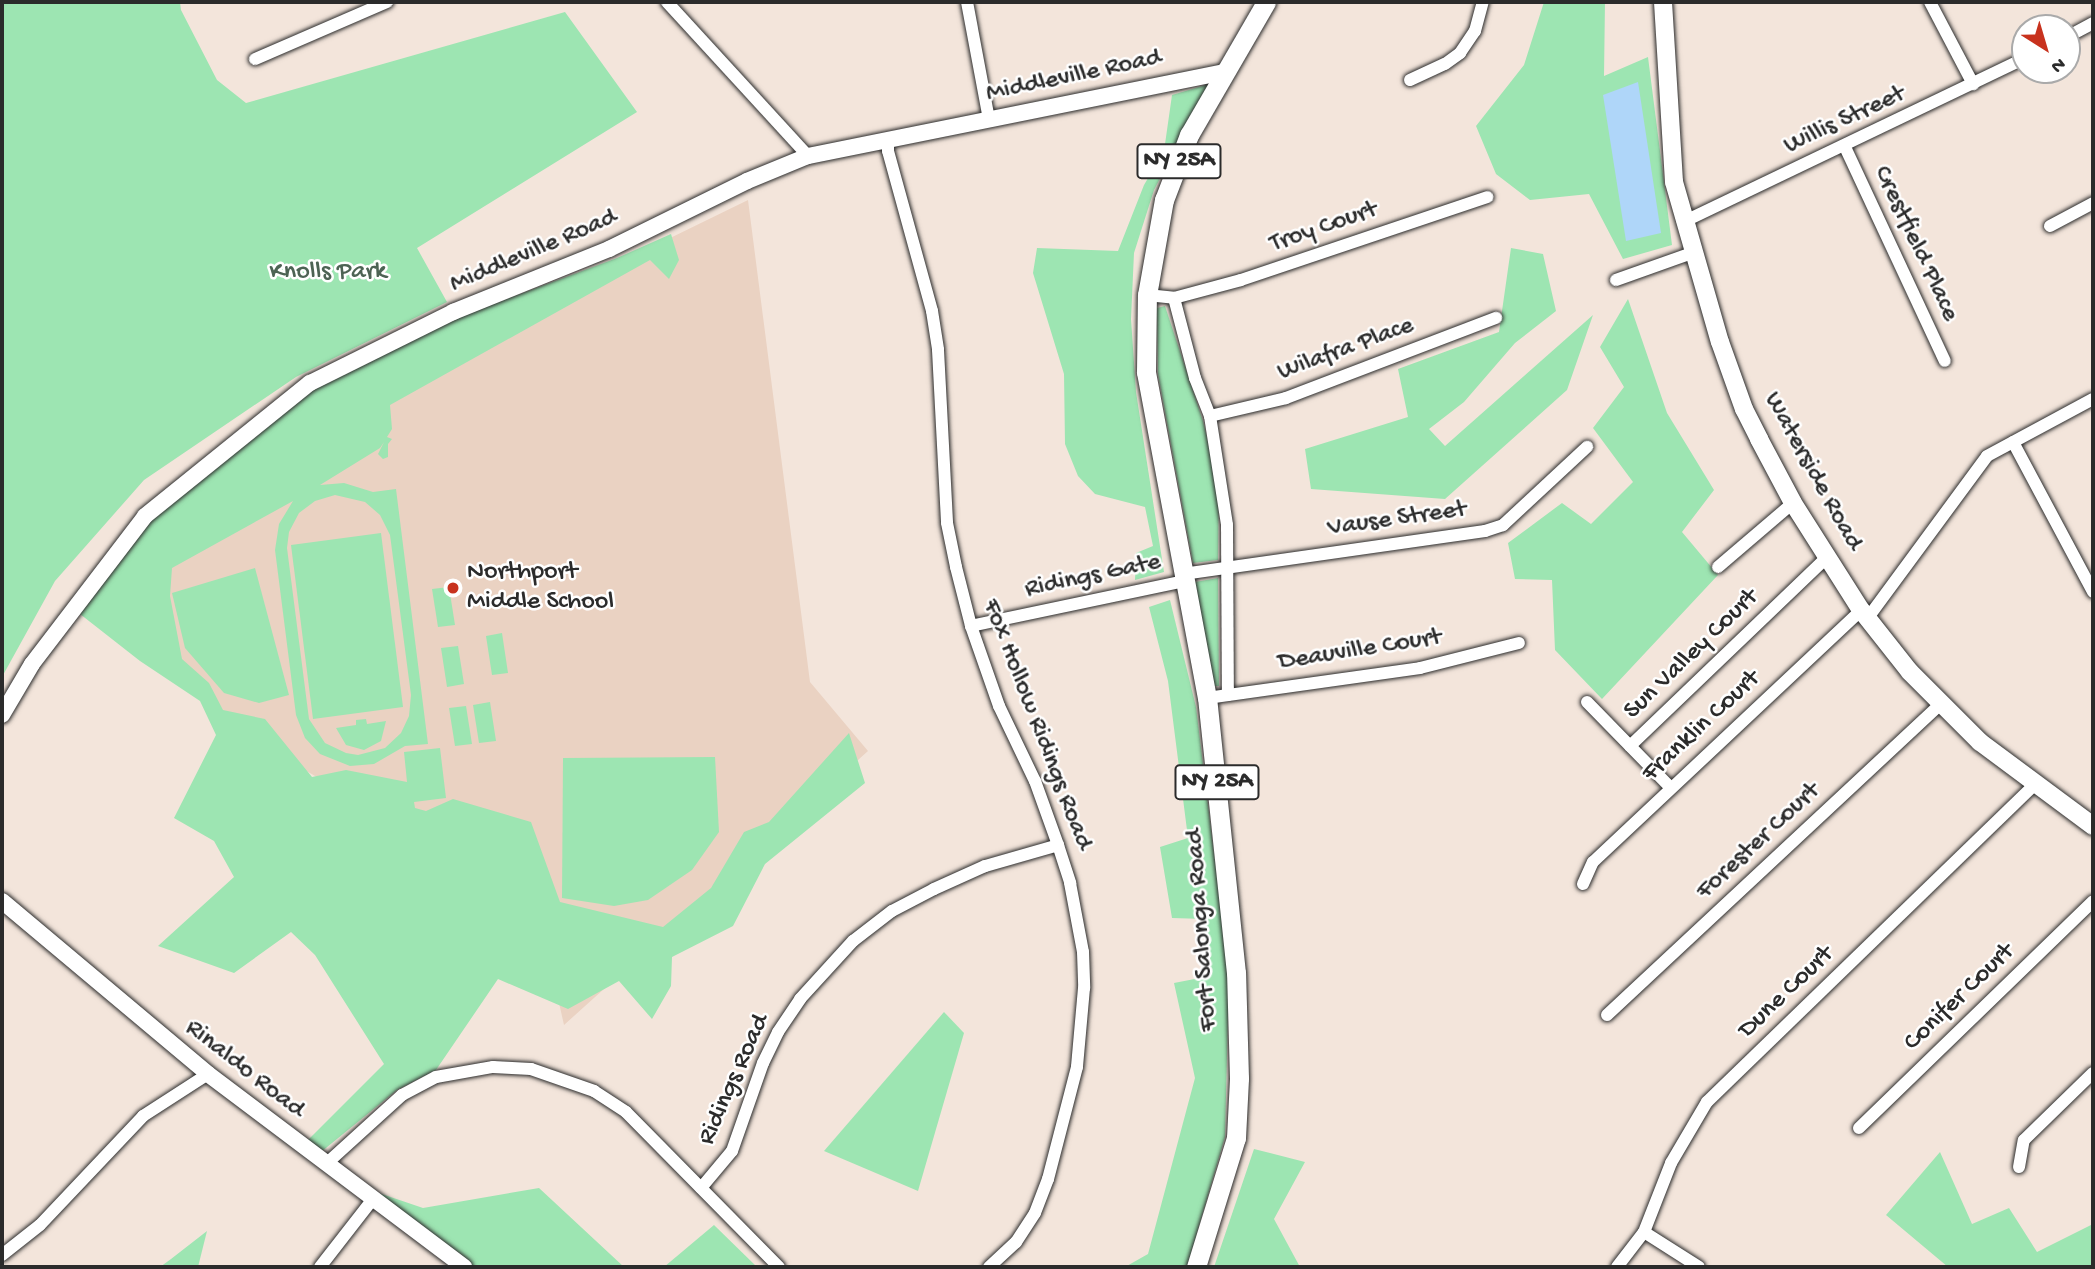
<!DOCTYPE html>
<html>
<head>
<meta charset="utf-8">
<style>
	body { margin:0 }
	#map { position:relative; width:2095px; height:1269px; overflow:hidden; background:#f3e5db; font-family:"Gochi Hand",sans-serif }
	div>[style] { position:absolute }
	[style*='--x'] { left:calc(var(--x)*1px); top:calc(var(--y)*1px); width:calc(var(--w)*1px); rotate:calc(var(--a)*1deg) }
	.built>* { inset:0; background:#ead2c2 }
	.green>* { inset:0; background:#9de5b2 }
	.water>* { inset:0; background:#afd6f9 }
	.roads { filter:drop-shadow(0 0 2px #2b2b2b) drop-shadow(0 0 2px #2b2b2b) }
	.minor>* { height:12px; margin:-6px; padding:0 6px; transform-origin:6px; border-radius:6px; background:#fff }
	.tertiary>* { height:16px; margin:-8px; padding:0 8px; transform-origin:8px; border-radius:8px; background:#fff }
	.secondary>* { height:18px; margin:-9px; padding:0 9px; transform-origin:9px; border-radius:9px; background:#fff }
	.primary>* { height:19px; margin:-9.5px; padding:0 9.5px; transform-origin:9.5px; border-radius:9.5px; background:#fff }
	.dots>* { width:19px; height:19px; translate:-50% -50%; box-sizing:border-box; border:4px solid #fff; border-radius:50% }
	span { translate:-50% -50%; white-space:nowrap; text-align:center; line-height:1.15; -webkit-text-stroke:5px #fff; paint-order:stroke }
	.shield-label span { padding:2px 5px; background:#fff; border:2px solid; border-radius:5px; -webkit-text-stroke-width:0 }
	.shield-label { font-size:24px; color:#2b2b2b; font-weight:700 }
	.street-label { font-size:26px; color:#2b2b2b }
	.park-label { font-size:26px; color:#4d6354 }
	.poi-label { font-size:26px; color:#2b2b2b }
	.left { translate:0 -50%; text-align:left }
	.frame { position:absolute; inset:0; border:4px solid #2b2b2b; pointer-events:none }
	.north { position:absolute; left:2011px; top:14px; width:70px; height:70px; box-sizing:border-box; background:#fff; border:2px solid #aaa; border-radius:50%; rotate:143deg; font-size:19px; font-weight:700; line-height:28px; text-align:center; color:#2b2b2b }
	.north::after { content:''; display:block; margin:auto; width:24px; height:32px; background:#c8321e; clip-path:polygon(50% 0,100% 100%,50% 72%,0 100%) }
</style>
</head>
<body>
<div id="map">
	<div class="built">
		<div style="clip-path:polygon(748px 200px,810px 682px,868px 751px,564px 1025px,542px 927px,495px 881px,267px 748px,138px 655px,128px 562px,621px 262px)"></div>
	</div>
	<div class="green">
		<div style="clip-path:polygon(2px 2px,180px 2px,181px 10px,217px 80px,246px 103px,565px 12px,637px 112px,417px 248px,447px 302px,296px 377px,144px 480px,55px 581px,2px 677px)"></div>
		<div style="clip-path:polygon(1544px 2px,1605px 2px,1604px 76px,1648px 57px,1672px 245px,1623px 259px,1589px 194px,1530px 200px,1496px 174px,1476px 126px,1524px 65px)"></div>
		<div style="clip-path:polygon(1209px 84px,1154px 190px,1134px 253px,1131px 319px,1136px 392px,1164px 572px,1135px 580px,1136px 553px,1153px 546px,1145px 507px,1095px 494px,1078px 476px,1065px 444px,1064px 374px,1033px 273px,1037px 248px,1118px 251px,1144px 185px,1164px 151px,1172px 95px)"></div>
		<div style="clip-path:polygon(evenodd,671px 234px,679px 260px,669px 279px,650px 260px,390px 405px,392px 429px,387px 437px,392px 439px,388px 444px,388px 457px,383px 459px,378px 454px,384px 442px,380px 448px,320px 485px,344px 483px,373px 492px,396px 489px,428px 744px,405px 746px,374px 764px,350px 766px,320px 754px,305px 738px,296px 715px,275px 550px,279px 524px,293px 501px,172px 568px,170px 596px,182px 659px,209px 683px,223px 710px,265px 719px,312px 777px,346px 770px,407px 782px,404px 752px,440px 748px,446px 798px,414px 802px,415px 808px,426px 811px,453px 799px,531px 822px,560px 902px,663px 927px,711px 888px,744px 832px,769px 822px,849px 733px,865px 783px,765px 864px,733px 926px,672px 957px,671px 986px,652px 1019px,619px 981px,568px 1009px,498px 979px,436px 1070px,397px 1090px,321px 1152px,306px 1142px,384px 1064px,315px 955px,291px 932px,234px 973px,158px 946px,234px 877px,214px 841px,174px 818px,216px 735px,200px 701px,140px 661px,80px 614px,152px 518px,310px 391px,458px 317px,617px 258px,671px 234px,335px 495px,365px 502px,380px 515px,390px 535px,411px 695px,409px 716px,401px 733px,385px 748px,358px 755px,346px 753px,325px 743px,309px 719px,287px 548px,289px 532px,299px 513px,315px 501px,335px 495px)"></div>
		<div style="clip-path:polygon(1511px 248px,1543px 254px,1556px 311px,1515px 343px,1464px 402px,1429px 429px,1445px 446px,1593px 315px,1567px 390px,1445px 499px,1311px 489px,1305px 449px,1408px 417px,1398px 369px,1499px 332px)"></div>
		<div style="clip-path:polygon(1628px 299px,1667px 413px,1714px 490px,1682px 532px,1718px 575px,1602px 699px,1555px 650px,1552px 580px,1515px 579px,1508px 543px,1562px 503px,1591px 524px,1633px 482px,1593px 428px,1624px 387px,1600px 347px)"></div>
		<div style="clip-path:polygon(1165px 306px,1203px 421px,1219px 488px,1218px 560px,1193px 563px,1158px 374px,1157px 308px)"></div>
		<div style="clip-path:polygon(381px 533px,403px 707px,313px 719px,291px 545px)"></div>
		<div style="clip-path:polygon(255px 568px,289px 695px,259px 703px,224px 693px,185px 648px,172px 593px)"></div>
		<div style="clip-path:polygon(1218px 578px,1219px 686px,1213px 686px,1195px 582px)"></div>
		<div style="clip-path:polygon(449px 587px,455px 625px,438px 627px,432px 589px)"></div>
		<div style="clip-path:polygon(1170px 600px,1196px 707px,1229px 976px,1225px 1137px,1187px 1267px,1125px 1267px,1148px 1254px,1195px 1078px,1174px 983px,1210px 976px,1204px 919px,1172px 918px,1160px 847px,1188px 838px,1168px 681px,1149px 607px)"></div>
		<div style="clip-path:polygon(502px 633px,508px 673px,492px 675px,486px 636px)"></div>
		<div style="clip-path:polygon(458px 646px,464px 684px,447px 687px,441px 648px)"></div>
		<div style="clip-path:polygon(490px 702px,496px 741px,479px 743px,473px 705px)"></div>
		<div style="clip-path:polygon(466px 706px,472px 744px,455px 746px,449px 708px)"></div>
		<div style="clip-path:polygon(366px 719px,367px 724px,386px 721px,381px 741px,364px 750px,346px 745px,336px 728px,356px 725px,356px 720px)"></div>
		<div style="clip-path:polygon(715px 757px,719px 832px,692px 870px,648px 900px,614px 906px,562px 898px,563px 758px)"></div>
		<div style="clip-path:polygon(944px 1012px,964px 1033px,918px 1191px,824px 1151px)"></div>
		<div style="clip-path:polygon(1254px 1149px,1305px 1162px,1274px 1219px,1300px 1267px,1214px 1267px)"></div>
		<div style="clip-path:polygon(1940px 1152px,1972px 1224px,2009px 1208px,2037px 1252px,2093px 1224px,2093px 1266px,1948px 1267px,1886px 1215px)"></div>
		<div style="clip-path:polygon(539px 1188px,624px 1267px,473px 1267px,373px 1191px,423px 1208px)"></div>
		<div style="clip-path:polygon(714px 1225px,757px 1267px,664px 1267px)"></div>
		<div style="clip-path:polygon(207px 1231px,198px 1267px,160px 1267px,171px 1259px)"></div>
	</div>
	<div class="water">
		<div style="clip-path:polygon(1638px 82px,1661px 233px,1626px 241px,1603px 95px)"></div>
	</div>
	<div class="roads">
		<div class="minor">
			<div style="--x:667;--y:2;--w:209;--a:47.5"></div>
			<div style="--x:967;--y:2;--w:120;--a:79.4"></div>
			<div style="--x:1930;--y:2;--w:93;--a:62.3"></div>
			<div style="--x:2067;--y:37;--w:30;--a:-28"></div>
			<div style="--x:255;--y:59;--w:144;--a:-23.4"></div>
			<div style="--x:1410;--y:80;--w:38;--a:-25"></div>
			<div style="--x:1445;--y:64;--w:19;--a:-36"></div>
			<div style="--x:1460;--y:53;--w:27;--a:-56"></div>
			<div style="--x:1475;--y:31;--w:30;--a:-75"></div>
			<div style="--x:888;--y:139;--w:12;--a:90"></div>
			<div style="--x:888;--y:151;--w:166;--a:74.6"></div>
			<div style="--x:932;--y:311;--w:39;--a:81"></div>
			<div style="--x:938;--y:350;--w:173;--a:87"></div>
			<div style="--x:947;--y:523;--w:45;--a:78.4"></div>
			<div style="--x:956;--y:567;--w:61;--a:75.7"></div>
			<div style="--x:971;--y:626;--w:85;--a:70.7"></div>
			<div style="--x:999;--y:706;--w:83;--a:64.4"></div>
			<div style="--x:1035;--y:781;--w:68;--a:70.2"></div>
			<div style="--x:1058;--y:845;--w:40;--a:72"></div>
			<div style="--x:1070;--y:883;--w:70;--a:79.3"></div>
			<div style="--x:1083;--y:952;--w:36;--a:88"></div>
			<div style="--x:1084;--y:988;--w:79;--a:95.1"></div>
			<div style="--x:1077;--y:1067;--w:116;--a:104.5"></div>
			<div style="--x:1048;--y:1179;--w:36;--a:111"></div>
			<div style="--x:1035;--y:1213;--w:35;--a:123"></div>
			<div style="--x:1016;--y:1242;--w:37;--a:137"></div>
			<div style="--x:1845;--y:147;--w:236;--a:65"></div>
			<div style="--x:1683;--y:222;--w:379;--a:-25.6"></div>
			<div style="--x:2050;--y:226;--w:49;--a:-28.1"></div>
			<div style="--x:1616;--y:280;--w:81;--a:-19.6"></div>
			<div style="--x:1147;--y:295;--w:27;--a:6"></div>
			<div style="--x:1174;--y:298;--w:83;--a:75.3"></div>
			<div style="--x:1195;--y:378;--w:41;--a:68.5"></div>
			<div style="--x:1210;--y:416;--w:110;--a:81.1"></div>
			<div style="--x:1227;--y:525;--w:170;--a:89.7"></div>
			<div style="--x:1174;--y:298;--w:69;--a:-15"></div>
			<div style="--x:1241;--y:280;--w:260;--a:-18.6"></div>
			<div style="--x:1210;--y:416;--w:78;--a:-13.3"></div>
			<div style="--x:1286;--y:398;--w:225;--a:-20.9"></div>
			<div style="--x:2013;--y:442;--w:170;--a:61.9"></div>
			<div style="--x:1718;--y:567;--w:99;--a:-40.5"></div>
			<div style="--x:1183;--y:574;--w:305;--a:-8.1"></div>
			<div style="--x:1485;--y:531;--w:19;--a:-18"></div>
			<div style="--x:1503;--y:525;--w:115;--a:-42.9"></div>
			<div style="--x:1867;--y:619;--w:202;--a:-53.6"></div>
			<div style="--x:1987;--y:456;--w:120;--a:-28.3"></div>
			<div style="--x:971;--y:626;--w:219;--a:-11.9"></div>
			<div style="--x:1207;--y:698;--w:215;--a:-8"></div>
			<div style="--x:1420;--y:668;--w:102;--a:-14.2"></div>
			<div style="--x:1587;--y:702;--w:119;--a:45.7"></div>
			<div style="--x:1630;--y:746;--w:273;--a:-43.8"></div>
			<div style="--x:1583;--y:884;--w:24;--a:-66"></div>
			<div style="--x:1593;--y:862;--w:368;--a:-43.2"></div>
			<div style="--x:1607;--y:1015;--w:457;--a:-43"></div>
			<div style="--x:1859;--y:1128;--w:326;--a:-44.1"></div>
			<div style="--x:326;--y:1164;--w:103;--a:-42.2"></div>
			<div style="--x:402;--y:1095;--w:38;--a:-28"></div>
			<div style="--x:436;--y:1077;--w:58;--a:-10"></div>
			<div style="--x:493;--y:1067;--w:38;--a:3"></div>
			<div style="--x:531;--y:1069;--w:67;--a:19.2"></div>
			<div style="--x:594;--y:1091;--w:38;--a:33"></div>
			<div style="--x:626;--y:1112;--w:218;--a:45.4"></div>
			<div style="--x:2019;--y:1167;--w:27;--a:-80"></div>
			<div style="--x:2024;--y:1140;--w:96;--a:-44.2"></div>
			<div style="--x:701;--y:1188;--w:48;--a:-50"></div>
			<div style="--x:732;--y:1151;--w:93;--a:-70.6"></div>
			<div style="--x:763;--y:1063;--w:34;--a:-64"></div>
			<div style="--x:778;--y:1032;--w:40;--a:-56"></div>
			<div style="--x:800;--y:999;--w:79;--a:-47.6"></div>
			<div style="--x:853;--y:941;--w:49;--a:-37.6"></div>
			<div style="--x:892;--y:911;--w:47;--a:-27.6"></div>
			<div style="--x:934;--y:889;--w:56;--a:-24.3"></div>
			<div style="--x:985;--y:866;--w:76;--a:-16"></div>
			<div style="--x:1644;--y:1232;--w:65;--a:32.5"></div>
			<div style="--x:2;--y:1255;--w:48;--a:-38.3"></div>
			<div style="--x:40;--y:1225;--w:150;--a:-46.6"></div>
			<div style="--x:143;--y:1116;--w:77;--a:-32.9"></div>
			<div style="--x:320;--y:1267;--w:86;--a:-52.1"></div>
			<div style="--x:1617;--y:1267;--w:44;--a:-52.4"></div>
			<div style="--x:1644;--y:1232;--w:74;--a:-68.6"></div>
			<div style="--x:1671;--y:1163;--w:71;--a:-59.5"></div>
			<div style="--x:1707;--y:1102;--w:455;--a:-44.1"></div>
		</div>
		<div class="tertiary">
			<div style="--x:2;--y:715;--w:59;--a:-59.5"></div>
			<div style="--x:32;--y:664;--w:186;--a:-52.6"></div>
			<div style="--x:145;--y:516;--w:212;--a:-38.9"></div>
			<div style="--x:310;--y:383;--w:160;--a:-26.4"></div>
			<div style="--x:453;--y:312;--w:168;--a:-22"></div>
			<div style="--x:609;--y:249;--w:154;--a:-26.2"></div>
			<div style="--x:747;--y:181;--w:66;--a:-22.3"></div>
			<div style="--x:808;--y:156;--w:424;--a:-11.4"></div>
			<div style="--x:2;--y:901;--w:269;--a:40"></div>
			<div style="--x:208;--y:1074;--w:321;--a:37"></div>
		</div>
		<div class="secondary">
			<div style="--x:1663;--y:2;--w:180;--a:86.5"></div>
			<div style="--x:1674;--y:182;--w:166;--a:74"></div>
			<div style="--x:1720;--y:342;--w:71;--a:70.3"></div>
			<div style="--x:1744;--y:409;--w:34;--a:63"></div>
			<div style="--x:1759;--y:439;--w:72;--a:62"></div>
			<div style="--x:1793;--y:503;--w:127;--a:57.6"></div>
			<div style="--x:1861;--y:610;--w:79;--a:51.7"></div>
			<div style="--x:1910;--y:672;--w:99;--a:45"></div>
			<div style="--x:1980;--y:742;--w:141;--a:36.6"></div>
		</div>
		<div class="primary">
			<div style="--x:1196;--y:1267;--w:135;--a:-72.8"></div>
			<div style="--x:1236;--y:1138;--w:60;--a:-87.1"></div>
			<div style="--x:1239;--y:1078;--w:105;--a:-91.6"></div>
			<div style="--x:1236;--y:973;--w:277;--a:-96"></div>
			<div style="--x:1207;--y:698;--w:332;--a:-100.6"></div>
			<div style="--x:1146;--y:372;--w:77;--a:-89.3"></div>
			<div style="--x:1147;--y:295;--w:97;--a:-79.9"></div>
			<div style="--x:1164;--y:200;--w:70;--a:-69"></div>
			<div style="--x:1189;--y:135;--w:154;--a:-59.9"></div>
		</div>
	</div>
	<div class="dots">
		<div style="left:453px;top:588px;background:#c8321e"></div>
	</div>
	<div class="shield-label">
		<span style="left:1179px;top:161px">NY 25A</span>
		<span style="left:1217px;top:782px">NY 25A</span>
	</div>
	<div class="street-label">
		<span style="left:1074px;top:77px;rotate:-12deg">Middleville Road</span>
		<span style="left:1845px;top:121px;rotate:-25deg">Willis Street</span>
		<span style="left:1324px;top:228px;rotate:-19deg">Troy Court</span>
		<span style="left:1915px;top:244px;rotate:65deg">Crestfield Place</span>
		<span style="left:534px;top:252px;rotate:-23deg">Middleville Road</span>
		<span style="left:1346px;top:350px;rotate:-20deg">Wilafra Place</span>
		<span style="left:1812px;top:472px;rotate:61deg">Waterside Road</span>
		<span style="left:1397px;top:520px;rotate:-8deg">Vause Street</span>
		<span style="left:1093px;top:577px;rotate:-12deg">Ridings Gate</span>
		<span style="left:1360px;top:651px;rotate:-9deg">Deauville Court</span>
		<span style="left:1692px;top:655px;rotate:-44deg">Sun Valley Court</span>
		<span style="left:1036px;top:725px;rotate:69deg">Fox Hollow Ridings Road</span>
		<span style="left:1702px;top:727px;rotate:-43deg">Franklin Court</span>
		<span style="left:1759px;top:842px;rotate:-43deg">Forester Court</span>
		<span style="left:1203px;top:930px;rotate:-94deg">Fort Salonga Road</span>
		<span style="left:1787px;top:993px;rotate:-44deg">Dune Court</span>
		<span style="left:1960px;top:998px;rotate:-44deg">Conifer Court</span>
		<span style="left:244px;top:1070px;rotate:38deg">Rinaldo Road</span>
		<span style="left:735px;top:1080px;rotate:-66deg">Ridings Road</span>
	</div>
	<div class="park-label">
		<span style="left:328px;top:273px">Knolls Park</span>
	</div>
	<div class="poi-label">
		<span class="left" style="left:467px;top:588px">Northport<br>Middle School</span>
	</div>
	<div class="frame"></div>
	<div class="north">N</div>
</div>
</body>
</html>
